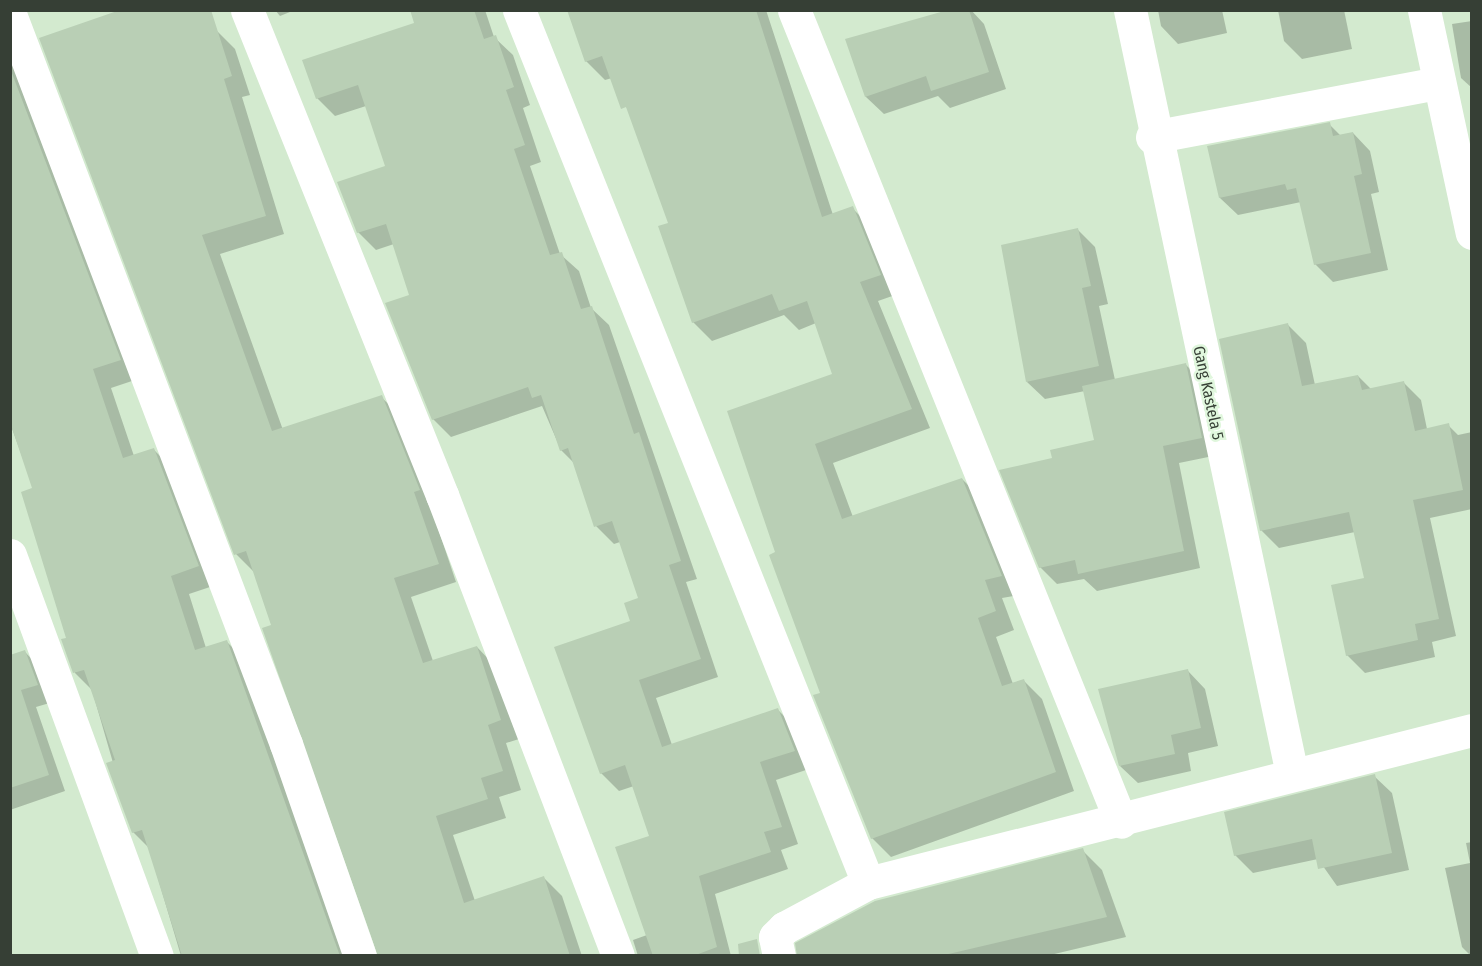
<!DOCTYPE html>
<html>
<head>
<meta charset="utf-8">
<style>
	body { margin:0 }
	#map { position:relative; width:1482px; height:966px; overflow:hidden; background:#d3eacf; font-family:"Fira Sans Condensed",sans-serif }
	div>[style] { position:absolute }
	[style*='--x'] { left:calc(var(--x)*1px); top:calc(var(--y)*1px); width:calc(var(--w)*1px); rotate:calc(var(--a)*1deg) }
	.shadow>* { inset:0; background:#0003 }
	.building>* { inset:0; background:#b9cfb5 }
	.minor>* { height:33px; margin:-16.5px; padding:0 16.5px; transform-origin:16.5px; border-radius:16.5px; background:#fff }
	span { translate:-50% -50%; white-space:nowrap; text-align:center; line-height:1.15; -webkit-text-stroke:5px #e0f7dd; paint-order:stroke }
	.street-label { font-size:16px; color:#363f35 }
	.frame { position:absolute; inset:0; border:12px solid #363f35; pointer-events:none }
</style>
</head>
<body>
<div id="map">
	<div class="shadow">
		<div style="clip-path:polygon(275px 10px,295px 10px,280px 16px)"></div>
		<div style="clip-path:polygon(412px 10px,485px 10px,494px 37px,513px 55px,530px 105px,523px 108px,541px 162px,530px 166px,560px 254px,579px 271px,591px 308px,609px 325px,697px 579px,686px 582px,718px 677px,656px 698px,672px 745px,777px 709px,795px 727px,812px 768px,776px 780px,798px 844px,781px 850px,788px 869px,715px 894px,731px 956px,638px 956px,633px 940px,647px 935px,651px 837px,634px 786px,619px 791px,601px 773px,640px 599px,620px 542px,614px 544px,596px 526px,575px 464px,561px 450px,542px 406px,451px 437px,433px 419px,411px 296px,394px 244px,376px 250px,358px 232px,387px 167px,366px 106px,335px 116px,317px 98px,416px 24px)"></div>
		<div style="clip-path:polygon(571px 10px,766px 10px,833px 215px,852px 208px,871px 227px,898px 294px,878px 301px,930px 428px,833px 463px,853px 517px,962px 479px,981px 498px,1020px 595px,1002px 598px,1014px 630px,996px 637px,1013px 684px,1023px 680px,1042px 699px,1074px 791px,891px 857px,872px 838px,777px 553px,834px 375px,816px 323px,799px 330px,784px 315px,712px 341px,693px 322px,670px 224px,631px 116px,612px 78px,605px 80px,586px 61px)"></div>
		<div style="clip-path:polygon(950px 10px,971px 10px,984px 24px,1006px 89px,950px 108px,938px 96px,884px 114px,866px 97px,847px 40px)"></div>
		<div style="clip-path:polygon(1158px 10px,1222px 10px,1227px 33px,1178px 44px,1161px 26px)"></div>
		<div style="clip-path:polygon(1278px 10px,1344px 10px,1352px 49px,1302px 59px,1284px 41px)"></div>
		<div style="clip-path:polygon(1472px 21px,1472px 88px,1461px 78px,1452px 24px)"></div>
		<div style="clip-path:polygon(216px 30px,235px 49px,250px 95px,242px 97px,284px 234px,220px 254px,283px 430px,381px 397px,400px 415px,456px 582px,411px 597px,433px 661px,477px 647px,495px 666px,519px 739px,506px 743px,521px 790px,499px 797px,506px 818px,453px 835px,475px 901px,544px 878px,562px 896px,582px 956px,378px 956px,255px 573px,236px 554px,41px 39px)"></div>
		<div style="clip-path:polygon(10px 56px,138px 379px,111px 388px,134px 456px,154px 450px,172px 468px,216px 585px,189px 594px,206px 648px,226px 641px,245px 660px,351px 956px,181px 956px,149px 848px,133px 832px,92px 690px,75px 673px,34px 489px,10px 423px)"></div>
		<div style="clip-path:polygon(1329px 124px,1341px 136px,1353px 133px,1370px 151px,1379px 192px,1371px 194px,1388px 270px,1333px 282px,1315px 264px,1301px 202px,1238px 215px,1220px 198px,1209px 147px)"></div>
		<div style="clip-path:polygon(1078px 230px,1095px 247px,1108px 304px,1099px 306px,1115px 380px,1185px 364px,1202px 381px,1218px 455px,1179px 463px,1200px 568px,1097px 591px,1084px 579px,1057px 584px,1040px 567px,1054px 459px,1096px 442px,1085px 391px,1045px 399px,1027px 382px)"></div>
		<div style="clip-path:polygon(1288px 325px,1306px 343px,1315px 385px,1358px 376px,1371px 389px,1403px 382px,1421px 400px,1427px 429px,1448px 425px,1458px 435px,1472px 432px,1472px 509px,1430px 518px,1456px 636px,1432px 642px,1435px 657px,1365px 673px,1347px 655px,1365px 579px,1355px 532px,1279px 548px,1261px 530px)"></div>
		<div style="clip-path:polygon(25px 652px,41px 669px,53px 702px,36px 707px,65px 791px,10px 810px,10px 656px)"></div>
		<div style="clip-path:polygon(1188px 671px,1205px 689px,1218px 746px,1188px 753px,1191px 771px,1138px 783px,1120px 766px)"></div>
		<div style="clip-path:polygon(1374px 776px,1392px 793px,1409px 870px,1337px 886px,1318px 859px,1253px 873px,1235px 855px)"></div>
		<div style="clip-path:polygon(1472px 842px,1472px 956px,1471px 956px,1462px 947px,1445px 868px,1470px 863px,1466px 843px)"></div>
		<div style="clip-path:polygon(1082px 850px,1102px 870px,1126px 937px,1046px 956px,800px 956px)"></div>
	</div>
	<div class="building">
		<div style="clip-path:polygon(120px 10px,211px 10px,232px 76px,224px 79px,266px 216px,202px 235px,272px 431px,382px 395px,420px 490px,414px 492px,439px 564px,394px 578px,423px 663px,477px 646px,501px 720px,488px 725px,503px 771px,481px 778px,488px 799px,436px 816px,464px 903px,544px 876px,570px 956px,378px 956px,262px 628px,271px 625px,246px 551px,234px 555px,39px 38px)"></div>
		<div style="clip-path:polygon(410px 10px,474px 10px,484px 39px,496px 35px,514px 87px,506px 90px,525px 145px,514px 149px,550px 255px,562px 252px,581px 309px,592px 306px,634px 434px,639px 432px,681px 561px,669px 565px,701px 659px,639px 680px,662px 747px,778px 708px,795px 751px,760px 762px,782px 827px,764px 832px,771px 852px,699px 876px,717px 947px,693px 956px,653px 956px,615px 847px,649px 836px,625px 765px,600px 774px,554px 647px,630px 621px,624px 603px,638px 598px,612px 521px,594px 527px,568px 448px,560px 451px,541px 395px,532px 398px,528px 387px,432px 420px,385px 303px,409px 295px,386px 224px,357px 233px,337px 182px,385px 166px,358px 85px,316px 99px,302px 60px,414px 23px)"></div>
		<div style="clip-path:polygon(567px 10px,756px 10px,822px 217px,853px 206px,881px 275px,860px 282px,912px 409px,815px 444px,842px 519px,962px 478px,1002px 576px,985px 580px,996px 611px,978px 618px,1002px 686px,1024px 679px,1056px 772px,871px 839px,813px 695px,820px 693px,769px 555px,775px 552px,727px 411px,832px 374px,807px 301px,779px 311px,772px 294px,692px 323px,658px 226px,668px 223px,626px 107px,621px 109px,602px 56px,585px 62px)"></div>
		<div style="clip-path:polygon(948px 10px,969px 10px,989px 72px,931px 91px,926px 76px,865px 97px,845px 39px)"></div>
		<div style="clip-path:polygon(10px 68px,121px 360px,93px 369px,123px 458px,154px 448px,199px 566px,171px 576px,195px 650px,227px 640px,340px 956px,182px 956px,142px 830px,132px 833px,106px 763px,115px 760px,84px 670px,73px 673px,61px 639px,66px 638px,21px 492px,32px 488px,10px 422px)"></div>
		<div style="clip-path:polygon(1330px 122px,1333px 136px,1353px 132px,1362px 174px,1354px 176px,1371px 253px,1314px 265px,1296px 188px,1287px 190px,1285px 184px,1219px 198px,1207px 146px)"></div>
		<div style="clip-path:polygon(1078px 228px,1091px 286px,1082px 288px,1099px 366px,1026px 382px,1001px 245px)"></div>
		<div style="clip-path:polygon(1288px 323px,1302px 386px,1358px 375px,1362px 390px,1404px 381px,1415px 431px,1449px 423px,1463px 490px,1413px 500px,1439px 619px,1415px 624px,1418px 640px,1346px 656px,1331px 585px,1364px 578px,1349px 512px,1260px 531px,1219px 339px)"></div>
		<div style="clip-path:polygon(1186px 363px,1202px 438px,1163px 446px,1184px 551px,1078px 574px,1075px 560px,1039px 568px,999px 470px,1052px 458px,1050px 450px,1094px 440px,1082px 386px)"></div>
		<div style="clip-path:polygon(25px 650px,38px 685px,21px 690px,49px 775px,10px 788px,10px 655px)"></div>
		<div style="clip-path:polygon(1188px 669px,1201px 728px,1171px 735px,1175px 754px,1119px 766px,1098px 689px)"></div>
		<div style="clip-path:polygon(1375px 774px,1392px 853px,1318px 869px,1312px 839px,1234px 856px,1224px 812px)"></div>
		<div style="clip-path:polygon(1083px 848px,1107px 917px,940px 956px,797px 956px,795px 943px,875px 901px)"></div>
		<div style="clip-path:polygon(757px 939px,760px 956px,739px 956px,738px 944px)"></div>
	</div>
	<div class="minor">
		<div style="--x:247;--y:10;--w:523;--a:68.1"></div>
		<div style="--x:442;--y:495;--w:493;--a:69.1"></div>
		<div style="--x:519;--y:10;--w:940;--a:68.21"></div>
		<div style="--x:794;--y:10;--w:875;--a:68.06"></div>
		<div style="--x:1130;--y:10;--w:781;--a:78.03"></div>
		<div style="--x:1424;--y:10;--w:228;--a:77.9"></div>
		<div style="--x:10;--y:14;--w:780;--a:69.29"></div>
		<div style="--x:286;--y:744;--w:225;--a:70.8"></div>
		<div style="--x:1152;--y:137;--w:290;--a:-10.7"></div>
		<div style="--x:10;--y:555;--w:427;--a:69.9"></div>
		<div style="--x:779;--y:956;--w:19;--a:-102"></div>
		<div style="--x:775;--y:937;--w:13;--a:-45"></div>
		<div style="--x:784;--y:928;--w:95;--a:-28.2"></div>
		<div style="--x:868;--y:883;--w:623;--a:-14.21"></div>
	</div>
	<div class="street-label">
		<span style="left:1208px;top:393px;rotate:78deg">Gang Kastela 5</span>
	</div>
	<div class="frame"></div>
</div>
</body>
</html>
